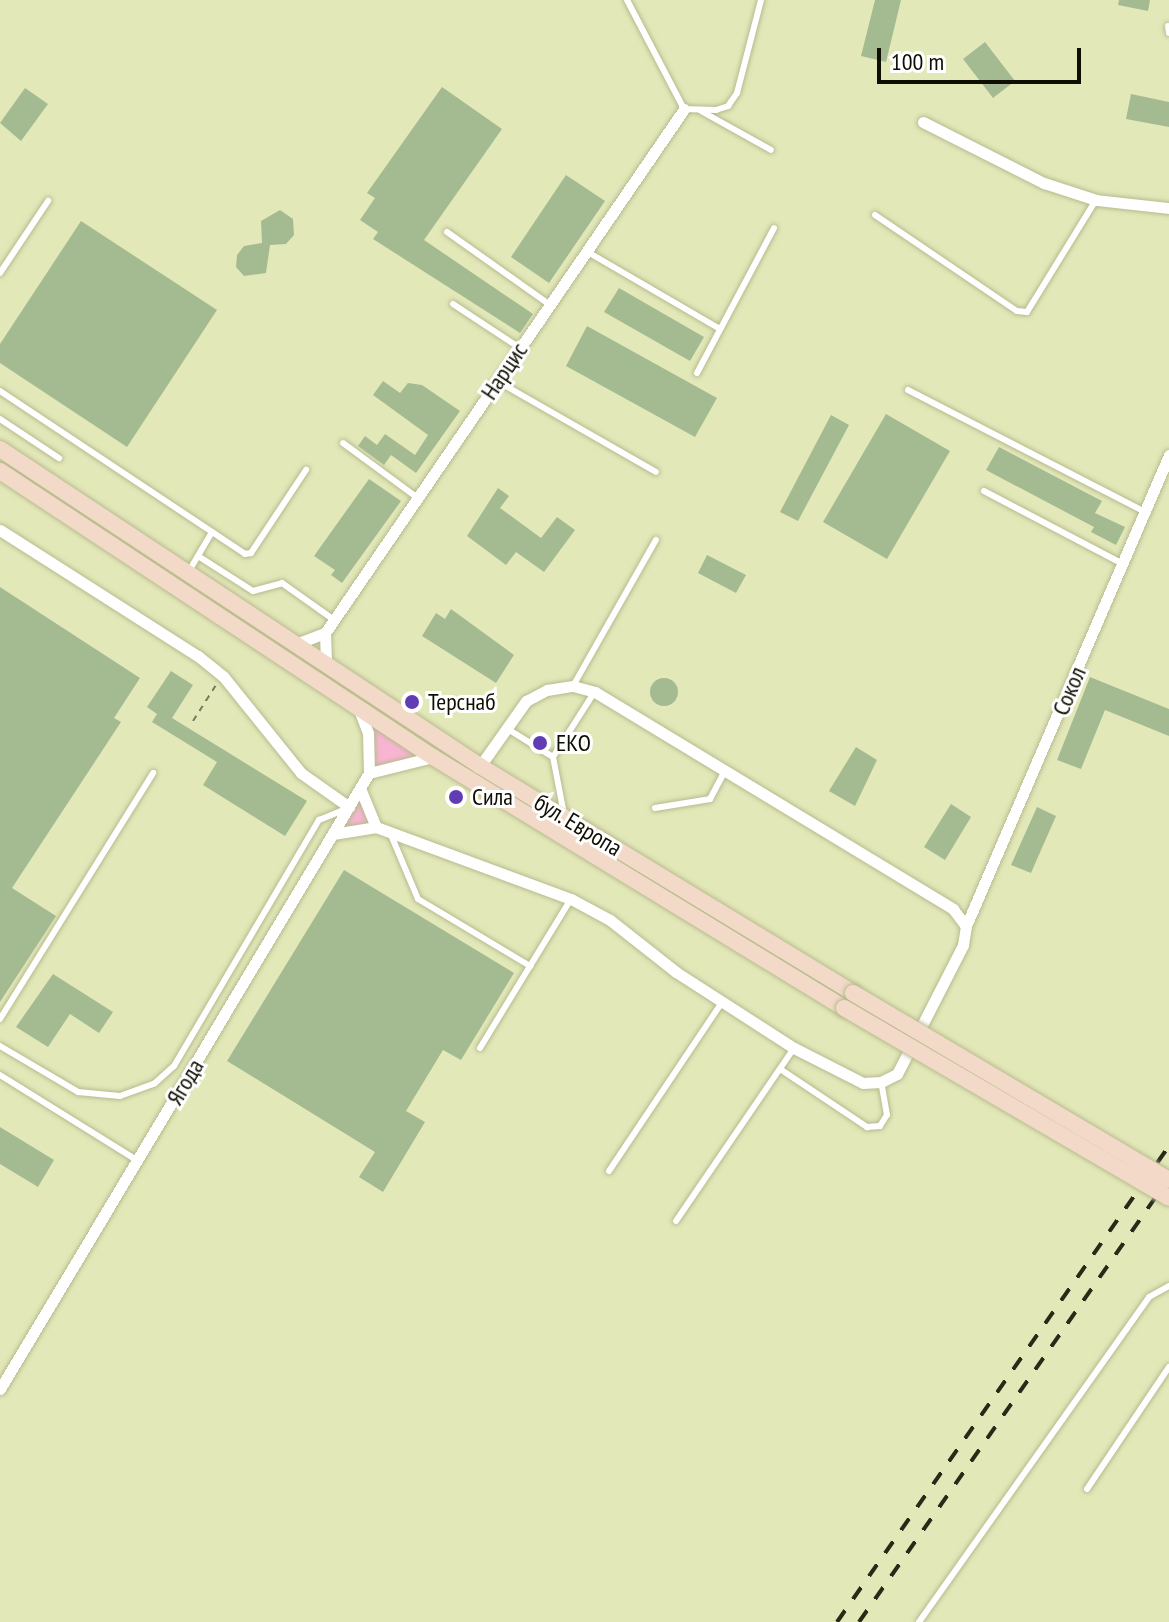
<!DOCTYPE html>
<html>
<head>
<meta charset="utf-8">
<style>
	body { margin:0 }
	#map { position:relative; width:1169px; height:1622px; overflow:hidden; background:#e3e8b9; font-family:"PT Sans Narrow",sans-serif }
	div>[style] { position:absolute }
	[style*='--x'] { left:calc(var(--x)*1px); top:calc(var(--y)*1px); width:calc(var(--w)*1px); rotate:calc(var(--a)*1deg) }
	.green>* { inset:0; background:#f8b5d2 }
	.building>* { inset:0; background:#a4bb92 }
	.round { border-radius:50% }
	.path>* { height:2px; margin-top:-1px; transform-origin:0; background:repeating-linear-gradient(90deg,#75785b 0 6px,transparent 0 12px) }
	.roads { filter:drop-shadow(0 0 2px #b7bb8e) drop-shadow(0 0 2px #b7bb8e) }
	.lane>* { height:6px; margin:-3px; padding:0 3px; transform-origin:3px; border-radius:3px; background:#fff }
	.street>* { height:11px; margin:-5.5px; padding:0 5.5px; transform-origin:5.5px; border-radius:5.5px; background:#fff }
	.secondary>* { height:16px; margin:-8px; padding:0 8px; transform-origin:8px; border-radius:8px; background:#f3d9c7 }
	.rail>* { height:4px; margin-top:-2px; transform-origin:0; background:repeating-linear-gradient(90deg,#282a18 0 14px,transparent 0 28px) }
	.bridges { filter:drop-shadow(0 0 2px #b7bb8e) drop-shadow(0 0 2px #b7bb8e) }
	.secondary-bridge>* { height:16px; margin:-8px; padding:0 8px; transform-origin:8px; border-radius:8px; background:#f3d9c7 }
	.dots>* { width:22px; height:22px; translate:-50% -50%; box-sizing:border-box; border:4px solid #fff; border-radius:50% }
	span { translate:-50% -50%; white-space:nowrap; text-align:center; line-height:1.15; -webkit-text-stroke:6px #fff; paint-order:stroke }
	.street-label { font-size:24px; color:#0e0f02 }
	.poi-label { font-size:24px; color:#0e0f02 }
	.left { translate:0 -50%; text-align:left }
	.scale { position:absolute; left:877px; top:48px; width:204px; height:36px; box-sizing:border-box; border:4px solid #0e0f02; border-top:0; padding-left:10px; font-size:24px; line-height:28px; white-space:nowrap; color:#0e0f02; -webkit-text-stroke:6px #fff; paint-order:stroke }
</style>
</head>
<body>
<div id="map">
	<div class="green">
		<div style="clip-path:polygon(359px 708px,433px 757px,369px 773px)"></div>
		<div style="clip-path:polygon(360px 788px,376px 827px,333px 834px)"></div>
	</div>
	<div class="building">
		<div style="clip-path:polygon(875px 0,901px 0,886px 62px,861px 56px)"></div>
		<div style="clip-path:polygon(1119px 0,1150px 0,1148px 11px,1118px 5px)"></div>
		<div style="clip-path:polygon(985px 42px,1015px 81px,993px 98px,963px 59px)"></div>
		<div style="clip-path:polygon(442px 87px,502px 129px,424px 240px,533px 314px,520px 333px,373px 239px,378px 232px,360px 220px,375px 198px,367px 193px)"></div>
		<div style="clip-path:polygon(25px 88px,48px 104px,21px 141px,0 123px)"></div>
		<div style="clip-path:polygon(1131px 94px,1169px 102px,1169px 127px,1126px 119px)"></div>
		<div style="clip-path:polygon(566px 175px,605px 201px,549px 283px,511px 257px)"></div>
		<div style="clip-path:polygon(280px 210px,293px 219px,294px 235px,286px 244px,270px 245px,266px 273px,244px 276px,236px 267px,237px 255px,244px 246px,262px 243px,261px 221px)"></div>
		<div style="clip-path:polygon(81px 221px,217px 310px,127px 447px,0 363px,0 344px)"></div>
		<div style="clip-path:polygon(619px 288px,704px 337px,690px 361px,604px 312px)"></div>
		<div style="clip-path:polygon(587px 326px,717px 398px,695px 437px,566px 366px)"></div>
		<div style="clip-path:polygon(383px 381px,400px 393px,408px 383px,422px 385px,460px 411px,416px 473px,391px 455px,384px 465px,358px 446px,365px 436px,377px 445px,385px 434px,415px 455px,428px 435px,373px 395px)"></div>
		<div style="clip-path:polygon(886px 414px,950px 451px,887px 559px,823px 522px)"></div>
		<div style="clip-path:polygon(831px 415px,849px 425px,798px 521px,780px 512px)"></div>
		<div style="clip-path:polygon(999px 447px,1102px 501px,1095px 513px,1125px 527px,1116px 545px,1091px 532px,1094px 527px,986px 470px)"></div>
		<div style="clip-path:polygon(369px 479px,401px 501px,342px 583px,331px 575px,335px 570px,314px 556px)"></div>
		<div style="clip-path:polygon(498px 488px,509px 496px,500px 508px,541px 538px,557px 517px,575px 530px,544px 572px,516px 552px,506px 565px,467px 536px)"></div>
		<div style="clip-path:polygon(707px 555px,746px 575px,736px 593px,698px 573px)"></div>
		<div style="clip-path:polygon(0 587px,140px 678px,114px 718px,121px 722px,12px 888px,56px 916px,0 1002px)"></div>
		<div style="clip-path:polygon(451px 609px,514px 655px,496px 683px,422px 636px,436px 613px,445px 619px)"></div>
		<div style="clip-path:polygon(171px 671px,193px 685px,172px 718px,307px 801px,285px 836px,203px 785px,217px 762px,152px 722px,157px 714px,147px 707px)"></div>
		<div style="clip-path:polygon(1090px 677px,1169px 709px,1169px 736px,1105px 710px,1081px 769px,1057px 760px)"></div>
		<div class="round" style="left:650px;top:678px;width:28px;height:28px"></div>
		<div style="clip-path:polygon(856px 747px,877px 760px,855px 806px,829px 791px)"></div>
		<div style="clip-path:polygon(951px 804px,971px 817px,945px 860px,924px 847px)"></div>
		<div style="clip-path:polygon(1037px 807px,1056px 816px,1031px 873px,1011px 865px)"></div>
		<div style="clip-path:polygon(344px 870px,514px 973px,461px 1060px,443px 1050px,406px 1111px,425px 1122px,383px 1192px,359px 1177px,375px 1152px,227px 1061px)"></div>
		<div style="clip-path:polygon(53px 974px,113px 1012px,99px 1033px,70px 1014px,48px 1047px,16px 1027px)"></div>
		<div style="clip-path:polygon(0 1127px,54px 1160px,38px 1187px,0 1164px)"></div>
	</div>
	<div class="path">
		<div style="--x:193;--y:721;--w:43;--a:-57.4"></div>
	</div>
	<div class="roads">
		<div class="lane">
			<div style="--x:627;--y:0;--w:123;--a:62.4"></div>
			<div style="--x:684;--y:109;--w:32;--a:2"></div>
			<div style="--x:716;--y:110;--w:13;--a:-18"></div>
			<div style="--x:728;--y:106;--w:16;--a:-55"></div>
			<div style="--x:737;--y:93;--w:96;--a:-75.5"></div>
			<div style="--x:1168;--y:26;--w:7;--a:82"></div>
			<div style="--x:701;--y:111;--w:80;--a:29.1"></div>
			<div style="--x:875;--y:215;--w:171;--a:34.1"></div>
			<div style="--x:1017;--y:311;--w:10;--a:6"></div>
			<div style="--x:1027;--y:312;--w:132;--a:-58.4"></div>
			<div style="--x:447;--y:232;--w:126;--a:35.3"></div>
			<div style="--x:586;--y:251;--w:155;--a:30.2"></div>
			<div style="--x:0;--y:273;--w:87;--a:-56.3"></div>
			<div style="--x:453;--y:304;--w:80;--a:33.3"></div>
			<div style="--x:697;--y:373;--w:164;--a:-62"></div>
			<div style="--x:497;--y:381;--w:183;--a:29.8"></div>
			<div style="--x:908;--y:390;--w:267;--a:27.2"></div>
			<div style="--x:0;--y:391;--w:294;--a:33.6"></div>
			<div style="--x:245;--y:554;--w:6;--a:-9"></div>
			<div style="--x:251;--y:553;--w:100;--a:-56.5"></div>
			<div style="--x:0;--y:419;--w:71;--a:33.5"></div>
			<div style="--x:343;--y:443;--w:93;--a:36.3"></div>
			<div style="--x:984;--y:491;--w:157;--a:27.7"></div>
			<div style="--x:198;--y:556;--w:65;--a:32.5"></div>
			<div style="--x:253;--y:591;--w:30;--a:-15"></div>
			<div style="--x:282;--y:583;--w:64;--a:35.4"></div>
			<div style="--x:189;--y:571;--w:45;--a:-59.5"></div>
			<div style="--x:573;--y:686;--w:168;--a:-60.4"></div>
			<div style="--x:506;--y:728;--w:55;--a:31.7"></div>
			<div style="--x:553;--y:757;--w:58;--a:79.1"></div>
			<div style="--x:553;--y:757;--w:76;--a:-57.4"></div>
			<div style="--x:655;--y:808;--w:56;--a:-9.3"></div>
			<div style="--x:710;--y:799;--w:32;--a:-62"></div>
			<div style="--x:391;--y:835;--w:69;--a:67.1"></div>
			<div style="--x:418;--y:899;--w:131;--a:30.9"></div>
			<div style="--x:0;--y:1019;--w:290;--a:-58.1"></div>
			<div style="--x:0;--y:1046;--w:91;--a:30.5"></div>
			<div style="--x:78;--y:1092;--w:42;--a:5.4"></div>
			<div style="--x:120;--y:1096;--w:37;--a:-20"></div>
			<div style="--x:155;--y:1083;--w:25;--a:-42"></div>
			<div style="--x:174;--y:1066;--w:286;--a:-59.5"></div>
			<div style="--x:319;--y:820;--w:29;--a:-22"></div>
			<div style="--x:480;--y:1048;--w:175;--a:-58.6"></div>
			<div style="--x:780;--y:1069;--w:105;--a:33.7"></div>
			<div style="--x:867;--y:1127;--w:13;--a:-4"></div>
			<div style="--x:880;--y:1126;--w:13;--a:-58"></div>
			<div style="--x:887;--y:1115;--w:34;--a:-100"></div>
			<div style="--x:0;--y:1075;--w:163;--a:31.9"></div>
			<div style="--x:609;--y:1171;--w:203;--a:-56.2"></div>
			<div style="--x:676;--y:1221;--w:209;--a:-55.7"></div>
			<div style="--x:1087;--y:1489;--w:147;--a:-56.1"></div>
			<div style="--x:919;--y:1622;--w:398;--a:-54.7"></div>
			<div style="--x:1149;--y:1297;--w:23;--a:-29"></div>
		</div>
		<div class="street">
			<div style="--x:923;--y:122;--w:136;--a:26.8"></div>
			<div style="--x:1044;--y:183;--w:55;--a:18.1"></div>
			<div style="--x:1096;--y:200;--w:73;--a:6.3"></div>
			<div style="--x:0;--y:530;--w:235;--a:32.5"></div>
			<div style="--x:198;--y:656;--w:32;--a:39"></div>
			<div style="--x:223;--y:676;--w:124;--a:51.2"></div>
			<div style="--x:301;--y:773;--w:59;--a:35.3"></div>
			<div style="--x:325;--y:633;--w:31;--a:88"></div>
			<div style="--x:296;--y:644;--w:31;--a:-21"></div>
			<div style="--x:325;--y:633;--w:635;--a:-55.58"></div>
			<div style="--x:480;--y:766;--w:80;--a:-54.7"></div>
			<div style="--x:526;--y:701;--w:24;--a:-28"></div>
			<div style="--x:547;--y:690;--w:26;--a:-9"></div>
			<div style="--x:573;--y:686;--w:23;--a:15"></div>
			<div style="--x:595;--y:692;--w:419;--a:31.2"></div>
			<div style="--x:953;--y:909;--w:21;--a:53"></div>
			<div style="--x:369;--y:773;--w:66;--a:-14"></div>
			<div style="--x:360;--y:788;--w:42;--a:67.7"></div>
			<div style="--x:333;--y:834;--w:44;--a:-9.2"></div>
			<div style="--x:376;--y:827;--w:208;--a:20.3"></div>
			<div style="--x:571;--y:899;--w:44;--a:28.3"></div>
			<div style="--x:610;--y:920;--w:84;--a:38.2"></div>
			<div style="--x:676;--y:972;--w:140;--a:32.8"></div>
			<div style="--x:794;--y:1048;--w:77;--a:26.9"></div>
			<div style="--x:863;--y:1083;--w:18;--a:-3"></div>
			<div style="--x:881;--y:1082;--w:18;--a:-27"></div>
			<div style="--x:897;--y:1074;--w:145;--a:-62.9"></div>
			<div style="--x:963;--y:945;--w:19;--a:-81"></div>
			<div style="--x:966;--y:926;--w:513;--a:-66.68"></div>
			<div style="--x:0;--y:1389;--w:718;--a:-59.08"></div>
			<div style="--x:369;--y:773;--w:40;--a:-91.4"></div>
			<div style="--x:368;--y:733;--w:26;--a:-111"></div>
		</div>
		<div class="secondary">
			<div style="--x:0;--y:449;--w:575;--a:33.44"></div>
			<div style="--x:480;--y:766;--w:437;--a:31.3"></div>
			<div style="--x:0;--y:471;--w:519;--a:33.45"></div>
			<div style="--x:433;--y:757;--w:482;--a:31.4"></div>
		</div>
	</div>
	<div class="rail">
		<div style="--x:837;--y:1622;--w:580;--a:-55.11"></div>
		<div style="--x:859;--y:1622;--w:542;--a:-55.08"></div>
	</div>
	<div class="bridges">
		<div class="secondary-bridge">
			<div style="--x:853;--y:993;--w:367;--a:30.6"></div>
			<div style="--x:844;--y:1008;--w:376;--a:30.3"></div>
		</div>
	</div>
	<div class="dots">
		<div style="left:412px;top:702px;background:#613db5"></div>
		<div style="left:540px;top:743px;background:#613db5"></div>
		<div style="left:456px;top:797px;background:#613db5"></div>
	</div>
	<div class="street-label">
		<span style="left:504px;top:371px;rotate:-56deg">Нарцис</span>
		<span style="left:1069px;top:691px;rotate:-67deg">Сокол</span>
		<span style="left:578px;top:825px;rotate:31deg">бул. Европа</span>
		<span style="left:185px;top:1082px;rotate:-59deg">Ягода</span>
	</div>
	<div class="poi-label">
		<span class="left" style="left:428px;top:702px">Терснаб</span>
		<span class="left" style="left:556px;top:743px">EKO</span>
		<span class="left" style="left:472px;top:797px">Сила</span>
	</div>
	<div class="scale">100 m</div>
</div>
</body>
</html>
